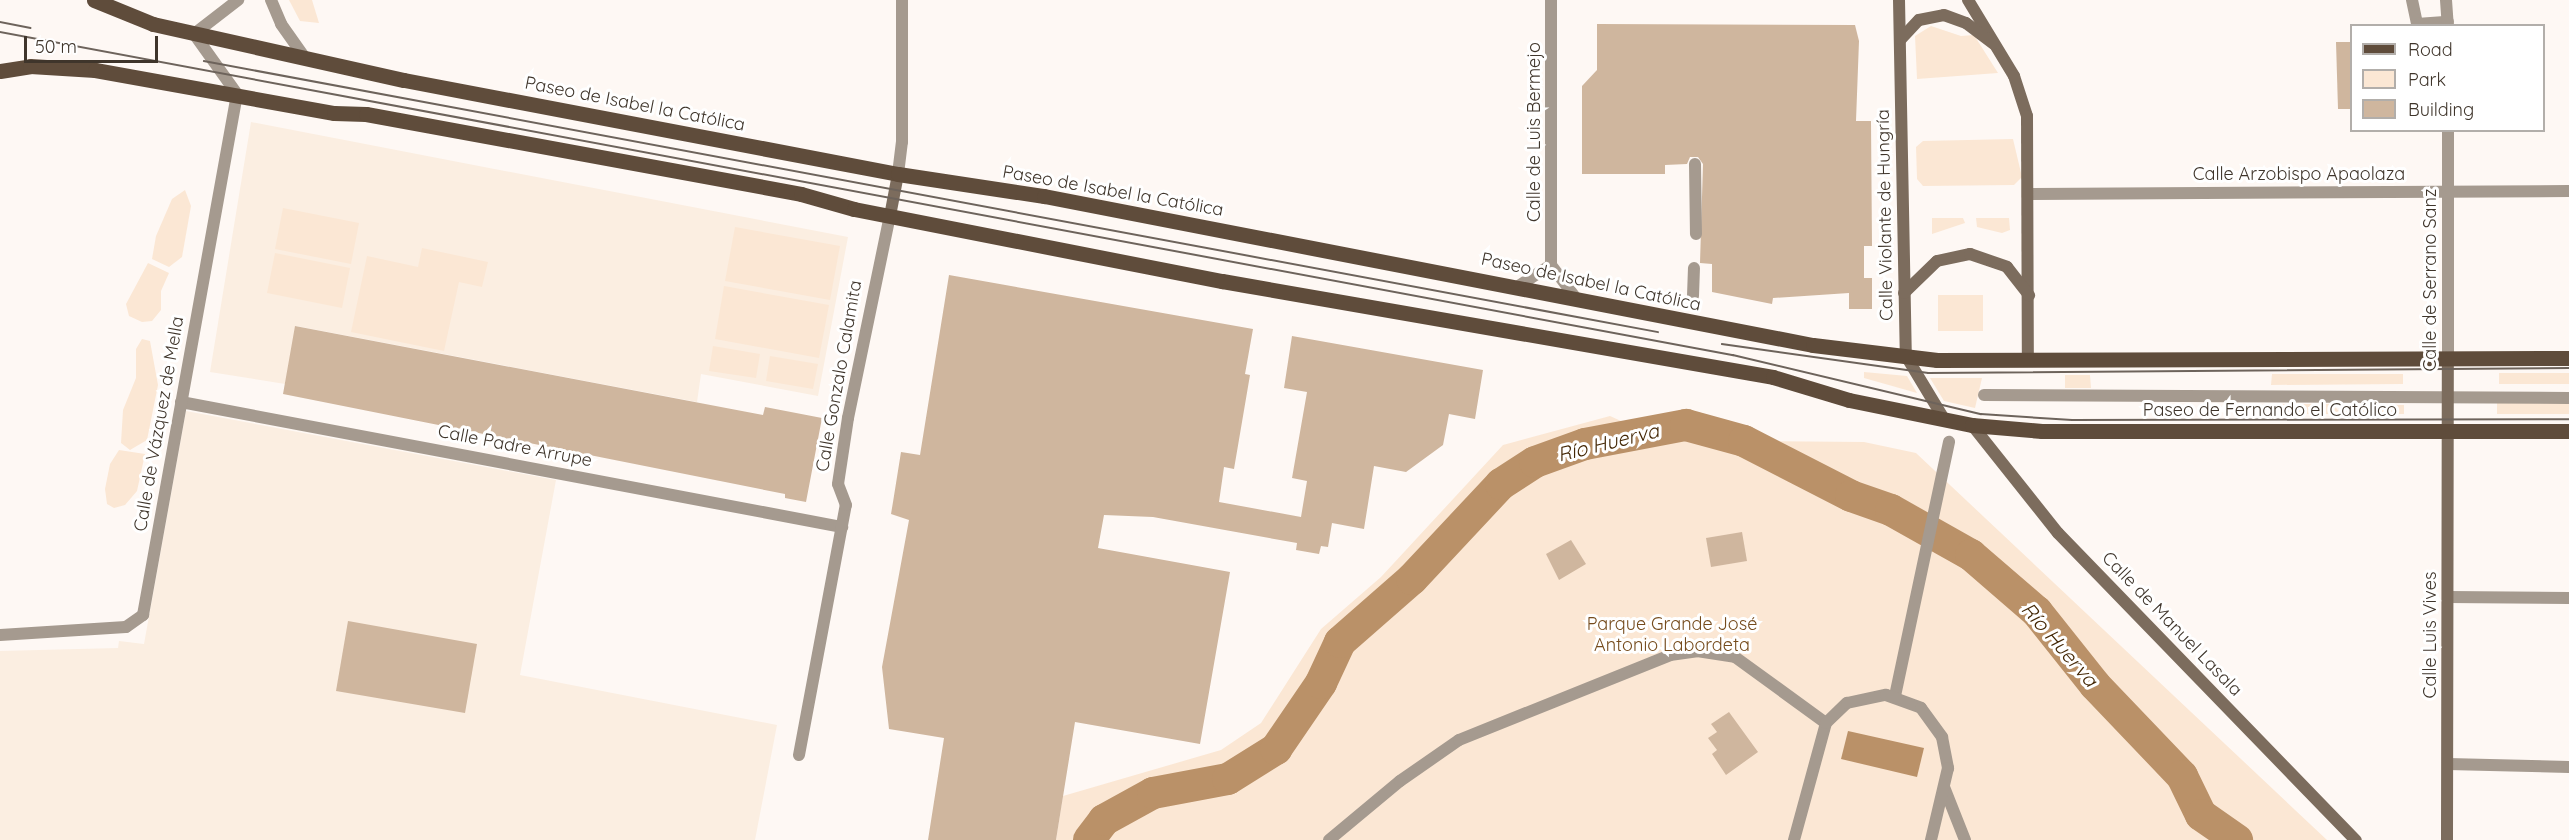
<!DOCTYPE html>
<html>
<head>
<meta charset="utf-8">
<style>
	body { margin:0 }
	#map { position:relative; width:2569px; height:840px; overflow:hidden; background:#fef8f4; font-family:Quicksand,sans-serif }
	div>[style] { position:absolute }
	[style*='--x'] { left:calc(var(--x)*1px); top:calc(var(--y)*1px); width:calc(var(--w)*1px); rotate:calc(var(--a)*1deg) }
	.built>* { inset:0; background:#fbeee1 }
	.green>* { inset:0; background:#fbe7d4 }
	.water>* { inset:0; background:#ba9168 }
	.river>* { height:32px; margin:-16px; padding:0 16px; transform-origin:16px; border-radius:16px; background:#ba9168 }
	.building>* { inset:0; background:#cfb69e }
	.street>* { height:12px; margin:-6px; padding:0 6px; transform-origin:6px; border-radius:6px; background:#a59a8f }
	.secondary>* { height:12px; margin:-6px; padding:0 6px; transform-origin:6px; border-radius:6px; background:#7c6c5d }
	.primary>* { height:15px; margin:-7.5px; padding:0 7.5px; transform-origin:7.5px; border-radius:7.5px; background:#5f4c3b }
	.tram>* { height:1.5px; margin:-0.75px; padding:0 0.75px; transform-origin:0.75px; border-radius:0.75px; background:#6d635b }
	span { translate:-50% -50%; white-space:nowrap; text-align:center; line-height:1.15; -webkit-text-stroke:6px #fff; paint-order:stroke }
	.street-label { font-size:18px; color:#3f352b }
	.park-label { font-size:18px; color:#754b1c }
	.water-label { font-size:20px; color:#432604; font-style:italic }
	.legend { position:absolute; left:2350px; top:24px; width:195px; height:108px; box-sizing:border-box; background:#fff; border:2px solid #b2aeaa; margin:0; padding:8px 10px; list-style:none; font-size:18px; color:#3f352b }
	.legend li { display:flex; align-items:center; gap:12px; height:30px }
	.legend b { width:30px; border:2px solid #b2aeaa }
	.scale { position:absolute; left:24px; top:36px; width:134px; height:27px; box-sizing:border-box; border:3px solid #3f352b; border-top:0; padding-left:8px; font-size:18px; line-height:21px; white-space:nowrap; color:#3f352b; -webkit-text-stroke:4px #fff; paint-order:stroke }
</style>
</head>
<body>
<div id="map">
	<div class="built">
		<div style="clip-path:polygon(251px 122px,848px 237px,818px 396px,701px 374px,697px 402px,296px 326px,285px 384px,210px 372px)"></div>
		<div style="clip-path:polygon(186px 411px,556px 480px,520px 675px,777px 725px,755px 840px,0 840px,0 651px,118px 648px,119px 641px,144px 644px)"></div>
	</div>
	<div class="green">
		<div style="clip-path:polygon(289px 0,312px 0,319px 23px,300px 21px)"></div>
		<div style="clip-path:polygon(1931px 26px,1961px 36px,1974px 35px,1998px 73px,1917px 79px,1915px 36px)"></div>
		<div style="clip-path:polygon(2013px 139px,2022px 177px,2014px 185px,1923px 186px,1917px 179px,1916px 147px,1923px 141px)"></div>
		<div style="clip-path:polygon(185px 190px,191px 206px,182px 257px,169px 267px,152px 259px,156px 236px,172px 199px)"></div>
		<div style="clip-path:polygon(283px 208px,359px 223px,351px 264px,275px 249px)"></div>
		<div style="clip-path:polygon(1932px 218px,1963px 218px,1965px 223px,1932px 234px)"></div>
		<div style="clip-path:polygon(1976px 218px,2009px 218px,2010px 230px,2002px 233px,1977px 227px)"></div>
		<div style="clip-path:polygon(735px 227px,840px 246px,830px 300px,725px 281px)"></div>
		<div style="clip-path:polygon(422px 248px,488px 262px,482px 287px,459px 282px,444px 351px,351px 332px,367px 256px,418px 267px)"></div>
		<div style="clip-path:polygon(275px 253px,350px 268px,342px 308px,267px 293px)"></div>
		<div style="clip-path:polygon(148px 263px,169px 273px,161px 291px,161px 310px,152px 321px,142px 322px,129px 316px,126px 304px)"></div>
		<div style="clip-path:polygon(724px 286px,829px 305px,819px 358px,715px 339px)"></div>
		<div style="clip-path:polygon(1938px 295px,1983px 295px,1983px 331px,1938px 331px)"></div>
		<div style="clip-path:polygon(142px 339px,150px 341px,158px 385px,147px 440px,130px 450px,121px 443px,123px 410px,136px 378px,136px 349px)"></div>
		<div style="clip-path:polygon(713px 346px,760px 354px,756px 378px,709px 371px)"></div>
		<div style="clip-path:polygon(770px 356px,818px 364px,813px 389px,766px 381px)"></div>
		<div style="clip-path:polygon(1864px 372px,1907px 376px,1917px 393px,1864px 378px)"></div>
		<div style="clip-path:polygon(2499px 373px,2569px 373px,2569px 384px,2499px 384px)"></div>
		<div style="clip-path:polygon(2272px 374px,2403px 374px,2403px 384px,2271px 385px)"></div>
		<div style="clip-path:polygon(2065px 375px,2090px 375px,2091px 388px,2065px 388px)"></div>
		<div style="clip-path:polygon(1930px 378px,1982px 378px,1975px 408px,1944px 401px)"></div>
		<div style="clip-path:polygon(2497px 403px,2569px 403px,2569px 414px,2497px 414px)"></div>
		<div style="clip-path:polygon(2272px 404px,2333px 404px,2341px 414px,2357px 405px,2404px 405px,2404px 414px,2271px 414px)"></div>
		<div style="clip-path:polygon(evenodd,1610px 416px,1641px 430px,1686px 425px,1744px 441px,1864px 442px,1916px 453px,2327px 840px,1056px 840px,1063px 796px,1221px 750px,1261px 723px,1321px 629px,1381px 577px,1503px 445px,1610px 416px,1624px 434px,1561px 454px,1507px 481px,1535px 462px,1624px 434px)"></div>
		<div style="clip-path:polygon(119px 450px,145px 454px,137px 491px,125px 505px,114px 508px,107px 504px,105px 489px,110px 464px)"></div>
	</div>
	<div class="water">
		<div style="clip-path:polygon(1848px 731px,1924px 748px,1917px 777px,1841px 759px)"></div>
	</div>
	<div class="river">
		<div style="--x:1089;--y:840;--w:25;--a:-53"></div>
		<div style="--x:1104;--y:820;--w:56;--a:-28.9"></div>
		<div style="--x:1153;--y:793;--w:76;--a:-10.6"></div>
		<div style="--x:1228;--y:779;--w:57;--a:-32"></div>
		<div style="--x:1276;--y:749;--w:80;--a:-55.7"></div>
		<div style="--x:1321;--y:683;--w:45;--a:-65.1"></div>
		<div style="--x:1340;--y:642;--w:96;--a:-41.2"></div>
		<div style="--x:1412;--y:579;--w:130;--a:-46.9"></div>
		<div style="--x:1501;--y:484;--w:40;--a:-32.9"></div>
		<div style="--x:1535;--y:462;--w:53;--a:-19.8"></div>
		<div style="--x:1585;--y:444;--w:103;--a:-10.7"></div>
		<div style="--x:1686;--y:425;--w:60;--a:15.4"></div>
		<div style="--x:1744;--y:441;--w:120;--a:27.2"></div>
		<div style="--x:1851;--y:496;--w:42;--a:19.3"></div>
		<div style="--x:1891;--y:510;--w:92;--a:29.4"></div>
		<div style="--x:1971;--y:555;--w:87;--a:40.8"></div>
		<div style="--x:2037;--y:612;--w:93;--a:51.5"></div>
		<div style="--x:2095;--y:685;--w:126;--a:46.3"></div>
		<div style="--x:2182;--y:776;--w:43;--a:64"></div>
		<div style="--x:2201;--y:815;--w:44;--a:34.8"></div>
	</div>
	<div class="building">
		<div style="clip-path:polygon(1597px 24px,1855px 25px,1859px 41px,1856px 121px,1871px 121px,1872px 246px,1864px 246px,1864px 278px,1872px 278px,1872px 309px,1849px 309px,1849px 293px,1773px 298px,1772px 304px,1712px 292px,1712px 264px,1700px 263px,1703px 164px,1698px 157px,1690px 157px,1687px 164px,1665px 165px,1665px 174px,1582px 174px,1582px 86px,1597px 70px)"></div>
		<div style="clip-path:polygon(2336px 42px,2352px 42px,2352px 109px,2338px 109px)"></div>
		<div style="clip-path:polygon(949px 275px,1253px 329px,1245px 374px,1250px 375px,1234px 469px,1224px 467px,1219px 502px,1301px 517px,1307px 481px,1292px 478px,1307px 392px,1284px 388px,1292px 336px,1483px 370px,1475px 419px,1449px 414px,1443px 445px,1406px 472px,1374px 466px,1364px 529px,1332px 523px,1328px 547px,1321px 546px,1319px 554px,1296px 550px,1297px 543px,1153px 517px,1104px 515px,1098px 548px,1230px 572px,1200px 744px,1075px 722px,1056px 840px,928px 840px,944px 738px,889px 729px,882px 667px,909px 520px,891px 514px,893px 502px,901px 452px,920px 455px)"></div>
		<div style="clip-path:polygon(295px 326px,763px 415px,765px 407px,822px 418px,806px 502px,785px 498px,785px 494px,283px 394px)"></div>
		<div style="clip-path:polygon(1742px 532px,1747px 561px,1711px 567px,1706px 538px)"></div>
		<div style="clip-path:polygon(1571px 540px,1586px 564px,1559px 580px,1546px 554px)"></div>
		<div style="clip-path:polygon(348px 621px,477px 644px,465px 713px,336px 691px)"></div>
		<div style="clip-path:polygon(1729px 712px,1758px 752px,1726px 775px,1712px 754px,1717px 750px,1708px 738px,1717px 732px,1711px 724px)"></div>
	</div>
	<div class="street">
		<div style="--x:271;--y:0;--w:26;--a:67"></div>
		<div style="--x:281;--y:24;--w:42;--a:54.8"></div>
		<div style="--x:1551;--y:0;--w:265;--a:90"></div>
		<div style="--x:1551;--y:265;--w:45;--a:53.1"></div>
		<div style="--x:2412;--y:0;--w:25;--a:78"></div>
		<div style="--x:2417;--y:24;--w:31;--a:-4"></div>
		<div style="--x:2446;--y:0;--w:26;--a:86"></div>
		<div style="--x:1695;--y:164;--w:70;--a:89.2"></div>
		<div style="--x:898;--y:174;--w:32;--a:-83"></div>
		<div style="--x:902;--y:142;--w:142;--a:-90"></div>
		<div style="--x:2029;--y:194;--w:540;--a:-0.32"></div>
		<div style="--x:1517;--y:287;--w:40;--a:-32.9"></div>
		<div style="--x:1693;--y:296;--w:28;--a:-88"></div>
		<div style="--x:2448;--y:358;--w:228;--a:-90"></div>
		<div style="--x:1984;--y:395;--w:585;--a:0.29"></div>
		<div style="--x:181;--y:402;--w:673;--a:10.71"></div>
		<div style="--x:2448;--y:597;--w:121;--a:0.5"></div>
		<div style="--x:0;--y:635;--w:126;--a:-3.6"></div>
		<div style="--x:126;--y:627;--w:21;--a:-35"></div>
		<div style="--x:143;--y:615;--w:529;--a:-79.77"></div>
		<div style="--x:237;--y:94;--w:74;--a:-125.6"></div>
		<div style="--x:194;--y:34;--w:56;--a:-37.7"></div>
		<div style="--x:1895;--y:696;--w:260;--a:-78"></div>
		<div style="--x:799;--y:755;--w:254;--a:-79.4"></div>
		<div style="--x:846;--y:505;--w:22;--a:-111"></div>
		<div style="--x:838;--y:484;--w:67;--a:-81.4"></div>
		<div style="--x:848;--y:418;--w:206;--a:-78.3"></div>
		<div style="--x:2448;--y:764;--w:121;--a:1.4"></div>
		<div style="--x:1944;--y:787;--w:57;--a:68.4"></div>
		<div style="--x:1329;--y:840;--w:92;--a:-39.7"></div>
		<div style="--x:1400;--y:781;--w:72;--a:-34.8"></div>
		<div style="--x:1459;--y:740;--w:227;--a:-21.9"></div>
		<div style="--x:1670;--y:655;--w:27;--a:-8"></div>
		<div style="--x:1697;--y:651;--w:38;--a:9"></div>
		<div style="--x:1735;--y:657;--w:112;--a:36"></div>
		<div style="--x:1794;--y:840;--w:121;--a:-74.7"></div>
		<div style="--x:1826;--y:723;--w:29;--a:-44"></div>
		<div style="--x:1847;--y:703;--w:40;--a:-12"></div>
		<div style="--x:1886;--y:695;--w:37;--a:20"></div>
		<div style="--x:1921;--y:708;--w:36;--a:54"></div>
		<div style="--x:1942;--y:737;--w:32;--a:79"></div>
		<div style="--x:1948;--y:768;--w:74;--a:103.3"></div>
	</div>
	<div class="secondary">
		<div style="--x:1899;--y:0;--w:356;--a:88.9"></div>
		<div style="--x:1906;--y:356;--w:74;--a:58.9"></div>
		<div style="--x:1968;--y:0;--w:89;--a:58.8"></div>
		<div style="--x:2014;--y:76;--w:42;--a:72"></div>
		<div style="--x:2027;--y:116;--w:241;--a:89.8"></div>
		<div style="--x:1901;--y:39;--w:26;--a:-47"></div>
		<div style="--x:1919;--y:20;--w:25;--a:-11"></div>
		<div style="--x:1944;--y:15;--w:23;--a:20"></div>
		<div style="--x:1966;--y:23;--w:34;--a:37"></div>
		<div style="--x:890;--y:216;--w:43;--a:-79.2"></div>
		<div style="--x:1904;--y:293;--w:46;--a:-44.1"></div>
		<div style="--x:1937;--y:261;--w:34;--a:-12"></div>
		<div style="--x:1970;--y:254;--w:39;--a:19"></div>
		<div style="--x:2007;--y:267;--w:36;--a:52"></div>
		<div style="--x:1972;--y:425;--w:138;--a:51.5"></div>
		<div style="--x:2058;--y:533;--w:428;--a:45.9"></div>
		<div style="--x:2447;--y:840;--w:482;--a:-89.9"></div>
	</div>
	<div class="primary">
		<div style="--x:94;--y:0;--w:64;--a:22.1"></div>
		<div style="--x:153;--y:24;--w:257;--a:12.6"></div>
		<div style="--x:404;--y:80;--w:503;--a:10.77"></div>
		<div style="--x:898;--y:174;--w:148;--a:8.6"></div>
		<div style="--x:1044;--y:196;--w:783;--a:10.97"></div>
		<div style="--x:1813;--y:345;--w:125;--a:6.9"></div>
		<div style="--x:1937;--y:360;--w:632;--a:-0.18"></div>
		<div style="--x:0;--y:71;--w:30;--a:-9"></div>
		<div style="--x:30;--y:66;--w:65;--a:3.5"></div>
		<div style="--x:95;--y:70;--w:243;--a:10.2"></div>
		<div style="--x:334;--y:113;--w:32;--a:2"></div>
		<div style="--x:366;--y:114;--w:442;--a:10.4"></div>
		<div style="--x:801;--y:194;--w:55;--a:15.8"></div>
		<div style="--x:854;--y:209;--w:375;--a:11.1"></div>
		<div style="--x:1222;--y:281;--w:559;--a:9.88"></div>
		<div style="--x:1773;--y:377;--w:79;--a:16.8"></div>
		<div style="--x:1849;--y:400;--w:126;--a:11.5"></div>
		<div style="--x:1972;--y:425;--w:70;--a:4.9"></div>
		<div style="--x:2042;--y:431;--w:527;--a:0"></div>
	</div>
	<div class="tram">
		<div style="--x:0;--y:22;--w:31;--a:11"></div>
		<div style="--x:0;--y:32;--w:1763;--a:10.56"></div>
		<div style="--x:1733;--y:355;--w:255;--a:13.4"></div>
		<div style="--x:1981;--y:414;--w:91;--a:3.8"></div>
		<div style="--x:2072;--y:420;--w:497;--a:-0.1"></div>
		<div style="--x:204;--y:61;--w:1479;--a:10.56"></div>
		<div style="--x:1722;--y:344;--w:208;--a:8"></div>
		<div style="--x:1928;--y:373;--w:641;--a:-0.45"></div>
	</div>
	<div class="street-label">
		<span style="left:635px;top:104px;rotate:11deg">Paseo de Isabel la Católica</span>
		<span style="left:1534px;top:132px;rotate:-90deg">Calle de Luis Bermejo</span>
		<span style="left:2299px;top:174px">Calle Arzobispo Apaolaza</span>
		<span style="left:1113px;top:191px;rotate:10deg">Paseo de Isabel la Católica</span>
		<span style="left:1885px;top:215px;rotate:-91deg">Calle Violante de Hungría</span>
		<span style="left:2430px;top:280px;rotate:-90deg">Calle de Serrano Sanz</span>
		<span style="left:1591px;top:282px;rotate:12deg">Paseo de Isabel la Católica</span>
		<span style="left:839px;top:376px;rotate:-80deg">Calle Gonzalo Calamita</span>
		<span style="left:2270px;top:410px">Paseo de Fernando el Católico</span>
		<span style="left:159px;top:424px;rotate:-80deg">Calle de Vázquez de Mella</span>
		<span style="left:515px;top:446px;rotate:11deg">Calle Padre Arrupe</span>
		<span style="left:2172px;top:624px;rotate:46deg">Calle de Manuel Lasala</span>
		<span style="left:2430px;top:635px;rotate:-90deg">Calle Luis Vives</span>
	</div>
	<div class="park-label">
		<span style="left:1672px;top:635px">Parque Grande José<br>Antonio Labordeta</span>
	</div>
	<div class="water-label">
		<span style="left:1608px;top:442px;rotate:-14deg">Río Huerva</span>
		<span style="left:2060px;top:644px;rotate:49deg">Río Huerva</span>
	</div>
	<ul class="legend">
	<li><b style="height:8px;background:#5f4c3b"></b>Road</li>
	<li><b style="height:16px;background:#fbe7d4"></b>Park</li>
	<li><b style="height:16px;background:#cfb69e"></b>Building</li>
	</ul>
	<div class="scale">50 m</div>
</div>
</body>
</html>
